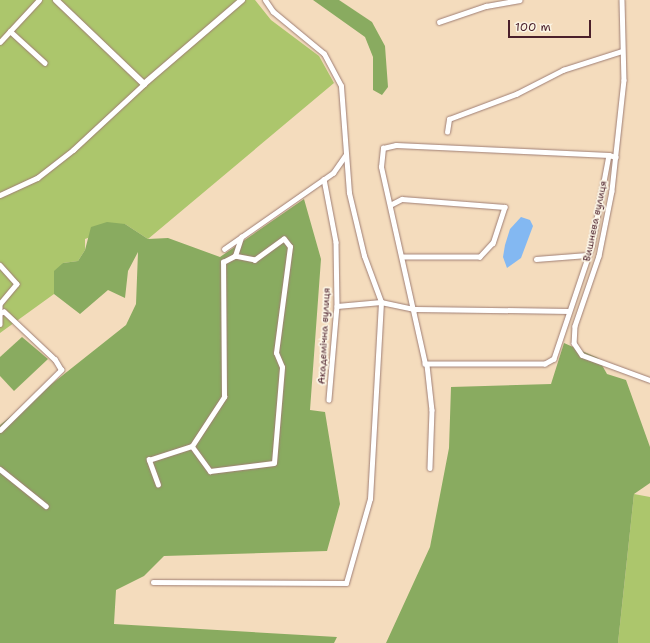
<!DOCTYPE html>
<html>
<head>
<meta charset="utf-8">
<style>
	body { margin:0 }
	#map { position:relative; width:650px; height:643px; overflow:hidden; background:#f4dcbd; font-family:"Shantell Sans",sans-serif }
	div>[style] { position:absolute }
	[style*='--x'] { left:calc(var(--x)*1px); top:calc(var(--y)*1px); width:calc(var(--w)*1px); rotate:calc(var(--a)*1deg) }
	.green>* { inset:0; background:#acc66c }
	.forest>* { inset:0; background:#89ab60 }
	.water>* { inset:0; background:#83b8f2 }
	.roads { filter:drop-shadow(0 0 1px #9f7e74) drop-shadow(0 0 1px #9f7e74) }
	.minor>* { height:4.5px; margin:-2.25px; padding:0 2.25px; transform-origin:2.25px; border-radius:2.25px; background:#fff }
	.tertiary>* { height:6px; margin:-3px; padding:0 3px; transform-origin:3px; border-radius:3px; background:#fff }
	span { translate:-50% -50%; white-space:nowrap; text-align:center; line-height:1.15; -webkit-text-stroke:3.5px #fcf5e5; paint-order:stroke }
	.street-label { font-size:10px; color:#4a1f2b }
	.scale { position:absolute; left:508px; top:20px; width:83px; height:18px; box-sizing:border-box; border:2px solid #4a1f2b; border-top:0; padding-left:5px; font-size:12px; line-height:14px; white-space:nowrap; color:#4a1f2b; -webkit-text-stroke:3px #fcf5e5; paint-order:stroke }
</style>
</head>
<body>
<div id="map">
	<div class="green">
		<div style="clip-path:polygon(0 0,255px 0,271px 20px,319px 56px,334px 83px,148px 239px,125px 224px,85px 239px,85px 250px,78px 261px,63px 263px,54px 294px,0 333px)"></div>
		<div style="clip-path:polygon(634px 494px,650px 497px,650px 643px,618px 643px)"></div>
	</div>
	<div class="forest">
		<div style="clip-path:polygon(313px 0,339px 0,372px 22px,385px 46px,388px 87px,382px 95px,373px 90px,373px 57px,365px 37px)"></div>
		<div style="clip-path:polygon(304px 199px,321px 259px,310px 410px,325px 412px,340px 504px,327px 551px,164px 556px,144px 576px,116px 590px,114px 624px,337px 637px,334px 643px,0 643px,0 425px,126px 325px,136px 304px,138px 252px,128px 271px,125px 298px,108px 290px,80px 314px,54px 294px,54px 271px,63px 263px,78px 261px,85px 250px,91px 227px,107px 222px,125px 224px,148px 239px,168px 238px,220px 257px)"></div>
		<div style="clip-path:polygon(22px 337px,48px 359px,14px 391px,0 376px,0 357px)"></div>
		<div style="clip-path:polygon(564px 343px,598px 358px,607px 374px,626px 380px,650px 447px,650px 483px,634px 494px,618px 643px,386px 643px,430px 547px,449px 448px,451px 387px,551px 384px)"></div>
	</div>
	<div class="water">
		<div style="clip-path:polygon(521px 217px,530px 220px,533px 226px,521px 258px,507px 268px,503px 257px,505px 245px,510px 229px)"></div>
	</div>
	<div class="roads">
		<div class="minor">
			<div style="--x:622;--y:0;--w:80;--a:88.6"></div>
			<div style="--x:624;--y:80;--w:112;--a:96.2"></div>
			<div style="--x:612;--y:191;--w:66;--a:101.3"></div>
			<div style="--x:599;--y:256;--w:74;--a:108.9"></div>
			<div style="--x:575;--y:326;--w:17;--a:93"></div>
			<div style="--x:574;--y:343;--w:14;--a:56"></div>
			<div style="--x:582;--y:355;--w:72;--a:20.2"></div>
			<div style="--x:439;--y:22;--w:50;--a:-18.8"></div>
			<div style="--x:486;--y:6;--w:34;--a:-10"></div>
			<div style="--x:10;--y:31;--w:47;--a:42.4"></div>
			<div style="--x:0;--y:42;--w:57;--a:-47.1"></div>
			<div style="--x:447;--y:132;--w:13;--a:-81"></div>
			<div style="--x:449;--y:119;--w:72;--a:-20.5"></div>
			<div style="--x:516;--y:94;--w:53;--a:-27.1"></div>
			<div style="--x:563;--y:70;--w:62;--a:-17.9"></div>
			<div style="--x:609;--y:155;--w:93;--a:100.6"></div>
			<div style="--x:592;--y:246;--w:119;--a:108.6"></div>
			<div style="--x:554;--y:359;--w:10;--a:151"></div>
			<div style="--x:545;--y:364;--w:120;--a:180"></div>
			<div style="--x:425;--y:364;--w:202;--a:-102.6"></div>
			<div style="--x:381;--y:167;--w:19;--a:-84"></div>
			<div style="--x:383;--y:148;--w:13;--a:-13"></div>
			<div style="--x:396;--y:145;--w:213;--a:2.7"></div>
			<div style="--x:609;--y:155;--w:7;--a:16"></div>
			<div style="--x:324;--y:179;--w:64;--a:79.2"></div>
			<div style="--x:336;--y:242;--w:64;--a:89.1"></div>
			<div style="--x:337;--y:306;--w:94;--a:94.9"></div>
			<div style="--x:0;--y:195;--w:41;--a:-24.7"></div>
			<div style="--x:37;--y:178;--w:46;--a:-37.9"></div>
			<div style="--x:73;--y:150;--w:97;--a:-42.9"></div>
			<div style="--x:390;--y:205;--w:13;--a:-27"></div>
			<div style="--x:402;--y:199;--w:103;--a:4.4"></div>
			<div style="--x:505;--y:207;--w:38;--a:108"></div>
			<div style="--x:493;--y:243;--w:19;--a:133"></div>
			<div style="--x:480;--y:257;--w:77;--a:180"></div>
			<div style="--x:224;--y:249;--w:133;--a:-34.9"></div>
			<div style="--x:333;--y:173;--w:21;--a:-55"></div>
			<div style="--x:536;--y:259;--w:51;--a:-4.5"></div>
			<div style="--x:0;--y:265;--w:25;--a:48"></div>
			<div style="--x:17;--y:284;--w:26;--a:130"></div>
			<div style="--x:0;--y:304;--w:20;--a:90"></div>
			<div style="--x:337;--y:306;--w:44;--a:-5.2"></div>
			<div style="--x:381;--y:302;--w:35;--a:12"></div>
			<div style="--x:415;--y:309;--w:154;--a:0.7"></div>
			<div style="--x:427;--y:365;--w:45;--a:83.7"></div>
			<div style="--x:432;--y:410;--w:58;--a:92"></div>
			<div style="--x:0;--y:430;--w:86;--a:-44.5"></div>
			<div style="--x:61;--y:370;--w:12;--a:-121"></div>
			<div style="--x:55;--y:360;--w:70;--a:-136.7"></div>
			<div style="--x:4;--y:312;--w:3;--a:162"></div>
			<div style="--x:192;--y:446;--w:31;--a:54"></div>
			<div style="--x:210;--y:471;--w:64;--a:-7.1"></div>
			<div style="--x:274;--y:463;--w:96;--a:-85.2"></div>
			<div style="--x:282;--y:367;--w:15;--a:-113"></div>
			<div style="--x:276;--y:353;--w:107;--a:-82.5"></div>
			<div style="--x:290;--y:247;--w:10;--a:-127"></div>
			<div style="--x:284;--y:239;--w:36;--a:144"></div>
			<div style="--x:255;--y:260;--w:20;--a:-169"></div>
			<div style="--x:0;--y:469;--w:59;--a:38.8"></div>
			<div style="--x:158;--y:485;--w:27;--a:-110"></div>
			<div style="--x:149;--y:460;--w:45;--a:-18"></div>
			<div style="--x:192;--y:446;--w:59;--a:-56.9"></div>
			<div style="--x:224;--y:397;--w:135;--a:-90.4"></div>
			<div style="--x:223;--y:262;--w:13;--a:-27"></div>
			<div style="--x:235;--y:256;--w:20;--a:-72"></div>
			<div style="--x:153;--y:582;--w:193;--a:0.3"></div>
			<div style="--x:346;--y:583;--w:87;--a:-74.1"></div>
			<div style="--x:370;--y:499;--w:197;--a:-86.8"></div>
			<div style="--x:381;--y:302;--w:49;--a:-110.3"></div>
			<div style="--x:364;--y:256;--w:65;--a:-103.4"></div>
			<div style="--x:349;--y:193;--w:107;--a:-94.3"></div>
			<div style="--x:341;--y:86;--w:36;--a:-118"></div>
			<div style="--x:324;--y:54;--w:66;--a:-140.5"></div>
			<div style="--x:273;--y:12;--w:14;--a:-124"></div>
		</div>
		<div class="tertiary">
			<div style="--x:56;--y:0;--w:122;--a:43.7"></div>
			<div style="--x:144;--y:84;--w:129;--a:-40.6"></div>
		</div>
	</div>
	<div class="street-label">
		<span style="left:595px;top:221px;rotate:-78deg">Вишнева вулиця</span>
		<span style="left:324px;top:336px;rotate:-87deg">Академічна вулиця</span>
	</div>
	<div class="scale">100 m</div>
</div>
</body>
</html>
